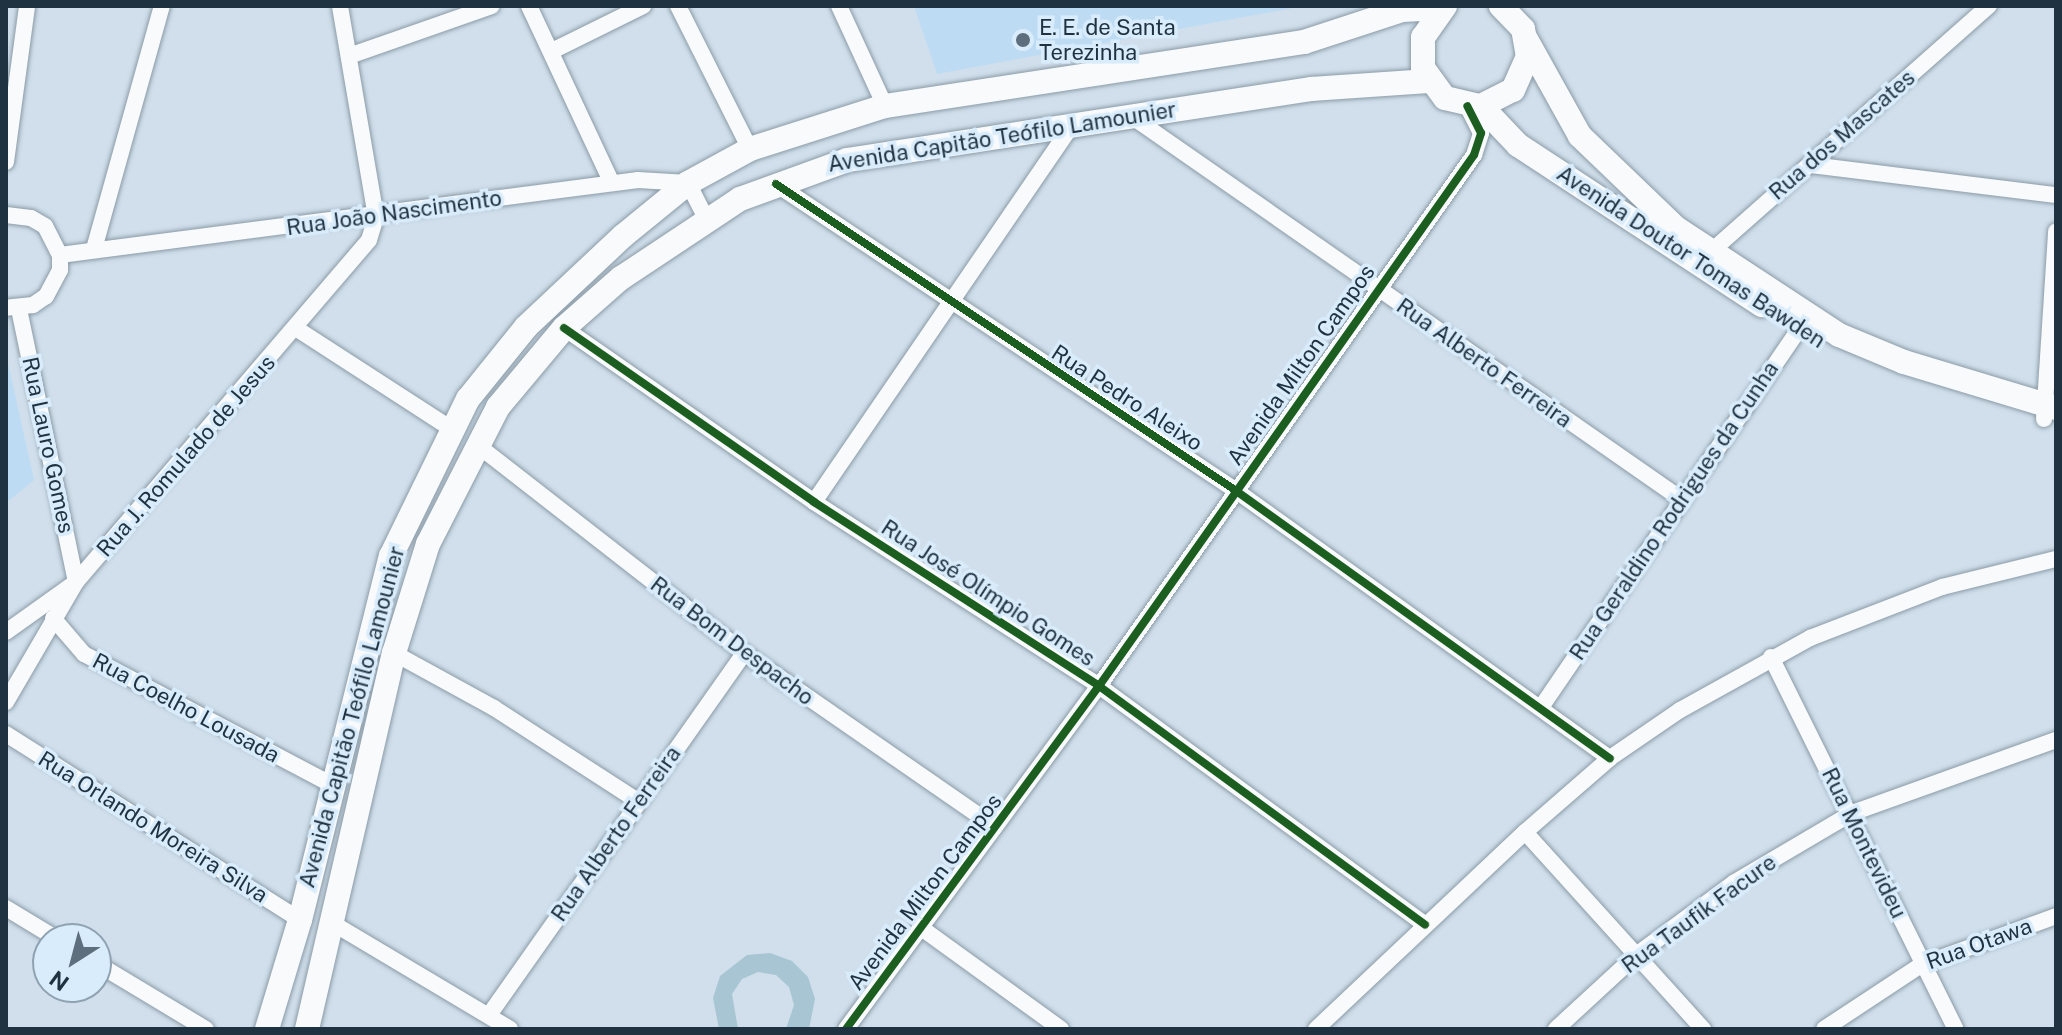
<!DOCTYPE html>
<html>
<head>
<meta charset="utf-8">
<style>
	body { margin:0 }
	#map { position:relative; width:2062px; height:1035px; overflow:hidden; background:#d0dfeb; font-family:"Public Sans",sans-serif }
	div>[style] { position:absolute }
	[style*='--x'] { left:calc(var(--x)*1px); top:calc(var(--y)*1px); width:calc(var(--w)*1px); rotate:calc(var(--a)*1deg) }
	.built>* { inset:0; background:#bddcf4 }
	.building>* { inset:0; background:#a7c5d2 }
	.roads { filter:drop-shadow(0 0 2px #8b9ba7) drop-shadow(0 0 2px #8b9ba7) }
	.street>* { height:16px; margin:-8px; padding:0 8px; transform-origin:8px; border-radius:8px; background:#f8fafc }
	.secondary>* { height:24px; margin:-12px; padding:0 12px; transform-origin:12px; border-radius:12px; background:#f8fafc }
	.cycleway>* { height:8px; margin:-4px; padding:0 4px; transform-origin:4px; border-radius:4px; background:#1b5e20 }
	.dots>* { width:22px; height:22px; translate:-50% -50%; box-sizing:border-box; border:4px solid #d9ecfb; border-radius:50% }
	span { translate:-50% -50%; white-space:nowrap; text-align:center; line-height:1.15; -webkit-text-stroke:7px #d9ecfb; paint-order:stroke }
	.poi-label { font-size:22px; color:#1f3241 }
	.left { translate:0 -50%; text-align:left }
	.street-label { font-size:22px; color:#1f3241 }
	.frame { position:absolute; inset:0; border:8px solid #1f3241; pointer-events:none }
	.north { position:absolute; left:32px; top:923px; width:80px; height:80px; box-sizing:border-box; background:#d9ecfb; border:2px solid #8fa2b1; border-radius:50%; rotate:216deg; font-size:22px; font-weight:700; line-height:32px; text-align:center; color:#1f3241 }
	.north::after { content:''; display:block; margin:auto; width:28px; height:36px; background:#5d6f7c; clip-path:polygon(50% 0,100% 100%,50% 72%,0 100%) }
</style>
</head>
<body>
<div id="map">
	<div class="built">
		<div style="clip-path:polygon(914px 6px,1303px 6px,937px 74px)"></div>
		<div style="clip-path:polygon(6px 354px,34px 480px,6px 503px)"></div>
	</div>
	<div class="building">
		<div style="clip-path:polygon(770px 953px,792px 961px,808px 977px,815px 999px,809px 1029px,786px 1029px,794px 1005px,789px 987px,776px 975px,758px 972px,742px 979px,732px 994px,738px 1029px,719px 1029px,713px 998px,720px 976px,747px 955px)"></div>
	</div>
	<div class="roads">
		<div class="street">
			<div style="--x:529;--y:6;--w:193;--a:64.9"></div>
			<div style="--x:678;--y:6;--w:160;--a:63.3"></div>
			<div style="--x:839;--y:6;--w:110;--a:65.3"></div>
			<div style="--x:552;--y:51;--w:102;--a:-26.3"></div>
			<div style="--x:349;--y:56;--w:151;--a:-19.3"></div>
			<div style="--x:1131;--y:116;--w:670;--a:34.85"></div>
			<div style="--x:6;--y:162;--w:157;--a:-82.3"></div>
			<div style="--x:1811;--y:165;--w:247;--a:7"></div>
			<div style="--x:776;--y:184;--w:552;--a:33.69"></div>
			<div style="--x:1235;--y:490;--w:461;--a:35.6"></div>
			<div style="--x:6;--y:215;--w:25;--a:7"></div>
			<div style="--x:31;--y:218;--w:16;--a:30"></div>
			<div style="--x:45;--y:226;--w:33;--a:63"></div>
			<div style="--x:60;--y:255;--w:15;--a:90"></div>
			<div style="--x:60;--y:270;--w:30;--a:118"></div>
			<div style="--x:46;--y:296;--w:16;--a:145"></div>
			<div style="--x:33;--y:305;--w:27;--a:174"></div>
			<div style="--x:94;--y:249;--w:252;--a:-74.4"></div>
			<div style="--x:60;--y:255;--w:583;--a:-7.39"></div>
			<div style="--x:638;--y:180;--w:50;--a:3.4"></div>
			<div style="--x:688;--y:183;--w:39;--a:63"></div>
			<div style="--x:1706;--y:256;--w:378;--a:-41.5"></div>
			<div style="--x:564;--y:328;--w:305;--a:34.8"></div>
			<div style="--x:814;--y:502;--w:339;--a:32.8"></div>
			<div style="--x:1099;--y:686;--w:404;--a:36.2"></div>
			<div style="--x:297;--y:329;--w:182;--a:32.9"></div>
			<div style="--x:2044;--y:419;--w:188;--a:-86.3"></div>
			<div style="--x:476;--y:444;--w:340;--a:37.9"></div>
			<div style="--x:744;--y:653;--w:305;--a:34.7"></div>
			<div style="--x:814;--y:502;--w:458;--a:-55.6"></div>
			<div style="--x:53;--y:618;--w:48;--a:49.3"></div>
			<div style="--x:84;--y:654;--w:279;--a:27.8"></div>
			<div style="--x:6;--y:632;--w:86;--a:-35.5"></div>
			<div style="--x:76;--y:582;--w:279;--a:-101.8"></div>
			<div style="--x:394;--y:653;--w:114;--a:28.8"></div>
			<div style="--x:494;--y:708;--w:171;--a:32.9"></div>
			<div style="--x:1771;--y:657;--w:415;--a:63.6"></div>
			<div style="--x:6;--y:702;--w:139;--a:-59.7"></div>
			<div style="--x:76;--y:582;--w:450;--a:-49.4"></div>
			<div style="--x:369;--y:240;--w:24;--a:-73"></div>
			<div style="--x:376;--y:217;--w:214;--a:-99.7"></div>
			<div style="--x:1542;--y:706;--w:471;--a:-55.7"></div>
			<div style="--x:6;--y:734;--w:348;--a:32.3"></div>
			<div style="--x:1525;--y:832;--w:266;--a:47.9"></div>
			<div style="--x:6;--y:908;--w:60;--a:31.3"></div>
			<div style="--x:334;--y:924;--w:205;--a:30.8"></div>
			<div style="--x:920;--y:927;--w:174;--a:35.9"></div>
			<div style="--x:96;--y:963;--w:128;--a:31"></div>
			<div style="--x:489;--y:1015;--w:443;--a:-54.8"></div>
			<div style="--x:846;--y:1029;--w:426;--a:-53.6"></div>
			<div style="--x:1099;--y:686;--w:650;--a:-54.77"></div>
			<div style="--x:1474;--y:155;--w:23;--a:-72"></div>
			<div style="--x:1481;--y:133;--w:30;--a:-117"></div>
			<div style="--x:1316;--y:1029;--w:287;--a:-43.3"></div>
			<div style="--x:1525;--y:832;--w:113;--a:-41"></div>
			<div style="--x:1610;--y:758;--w:85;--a:-34.4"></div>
			<div style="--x:1680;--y:710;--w:149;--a:-29"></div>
			<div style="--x:1810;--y:638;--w:142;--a:-21.1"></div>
			<div style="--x:1942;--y:587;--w:117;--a:-13.8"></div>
			<div style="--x:1556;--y:1029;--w:108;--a:-42.7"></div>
			<div style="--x:1635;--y:956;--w:124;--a:-36.5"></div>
			<div style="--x:1735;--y:882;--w:136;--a:-30.5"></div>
			<div style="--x:1852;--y:813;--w:217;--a:-19.7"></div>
			<div style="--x:1824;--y:1029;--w:116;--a:-33.4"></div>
			<div style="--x:1921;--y:965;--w:144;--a:-19.9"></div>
		</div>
		<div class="secondary">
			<div style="--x:1445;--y:6;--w:38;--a:125"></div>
			<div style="--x:1423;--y:37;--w:31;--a:90"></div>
			<div style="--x:1423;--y:68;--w:37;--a:54"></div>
			<div style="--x:1445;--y:98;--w:37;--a:13"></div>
			<div style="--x:1481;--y:106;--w:36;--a:-27"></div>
			<div style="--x:1513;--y:90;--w:36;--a:-66"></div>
			<div style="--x:1528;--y:57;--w:28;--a:-100"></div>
			<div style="--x:1523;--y:29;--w:32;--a:-134"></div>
			<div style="--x:1526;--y:39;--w:111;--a:60.9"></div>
			<div style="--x:1580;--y:136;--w:133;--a:43.8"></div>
			<div style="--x:1676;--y:228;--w:195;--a:33.3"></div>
			<div style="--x:1839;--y:335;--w:70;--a:22.6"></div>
			<div style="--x:1904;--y:362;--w:159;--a:16.8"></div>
			<div style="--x:1481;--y:106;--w:54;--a:46.5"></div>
			<div style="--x:1518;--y:145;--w:292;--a:33.3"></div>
			<div style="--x:267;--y:1029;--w:114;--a:-73.2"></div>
			<div style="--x:300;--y:920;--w:375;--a:-76"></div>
			<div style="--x:391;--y:556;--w:175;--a:-63.9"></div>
			<div style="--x:468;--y:399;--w:92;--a:-51.1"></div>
			<div style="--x:526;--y:327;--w:133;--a:-43.2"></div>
			<div style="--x:623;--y:236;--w:84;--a:-39.2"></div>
			<div style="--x:688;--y:183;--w:71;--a:-28.7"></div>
			<div style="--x:750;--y:149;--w:142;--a:-17.7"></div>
			<div style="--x:885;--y:106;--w:424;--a:-8.7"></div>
			<div style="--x:1304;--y:42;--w:103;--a:-18.1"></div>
			<div style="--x:1402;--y:10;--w:39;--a:-3"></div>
			<div style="--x:307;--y:1029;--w:386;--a:-77"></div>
			<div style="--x:394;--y:653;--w:114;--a:-72.7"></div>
			<div style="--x:428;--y:544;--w:154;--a:-62.9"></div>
			<div style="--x:498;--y:407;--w:103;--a:-50.1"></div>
			<div style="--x:564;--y:328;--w:76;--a:-41.3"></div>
			<div style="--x:621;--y:278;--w:143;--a:-33.6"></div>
			<div style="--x:740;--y:199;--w:114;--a:-20"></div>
			<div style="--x:847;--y:160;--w:470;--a:-8.7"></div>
			<div style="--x:1312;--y:89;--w:116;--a:-3.9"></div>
		</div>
	</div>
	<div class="cycleway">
		<div style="--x:776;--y:184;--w:552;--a:33.69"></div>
		<div style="--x:1235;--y:490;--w:461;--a:35.6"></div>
		<div style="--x:564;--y:328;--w:305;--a:34.8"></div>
		<div style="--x:814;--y:502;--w:339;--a:32.8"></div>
		<div style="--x:1099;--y:686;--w:404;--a:36.2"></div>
		<div style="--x:846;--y:1029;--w:426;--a:-53.6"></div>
		<div style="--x:1099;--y:686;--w:650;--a:-54.77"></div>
		<div style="--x:1474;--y:155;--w:23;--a:-72"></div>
		<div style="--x:1481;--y:133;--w:30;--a:-117"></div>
	</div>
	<div class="dots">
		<div style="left:1023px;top:40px;background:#5d6f7c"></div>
	</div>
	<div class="poi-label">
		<span class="left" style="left:1039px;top:40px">E. E. de Santa<br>Terezinha</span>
	</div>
	<div class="street-label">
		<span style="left:1842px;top:135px;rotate:-41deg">Rua dos Mascates</span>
		<span style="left:1002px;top:137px;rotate:-9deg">Avenida Capitão Teófilo Lamounier</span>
		<span style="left:394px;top:213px;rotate:-8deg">Rua João Nascimento</span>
		<span style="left:1691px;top:257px;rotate:33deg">Avenida Doutor Tomas Bawden</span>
		<span style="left:1484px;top:363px;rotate:35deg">Rua Alberto Ferreira</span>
		<span style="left:1301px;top:365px;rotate:-55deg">Avenida Milton Campos</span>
		<span style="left:1127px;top:398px;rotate:33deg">Rua Pedro Aleixo</span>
		<span style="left:48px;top:445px;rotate:78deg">Rua Lauro Gomes</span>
		<span style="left:186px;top:456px;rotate:-49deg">Rua J. Romulado de Jesus</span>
		<span style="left:1674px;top:511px;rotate:-56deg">Rua Geraldino Rodrigues da Cunha</span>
		<span style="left:988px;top:593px;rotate:33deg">Rua José Olímpio Gomes</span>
		<span style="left:732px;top:641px;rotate:37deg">Rua Bom Despacho</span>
		<span style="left:186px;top:708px;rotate:28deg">Rua Coelho Lousada</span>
		<span style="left:352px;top:717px;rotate:-75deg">Avenida Capitão Teófilo Lamounier</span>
		<span style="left:153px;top:827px;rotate:32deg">Rua Orlando Moreira Silva</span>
		<span style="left:616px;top:834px;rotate:-55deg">Rua Alberto Ferreira</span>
		<span style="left:1864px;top:843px;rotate:64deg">Rua Montevideu</span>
		<span style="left:925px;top:892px;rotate:-53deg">Avenida Milton Campos</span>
		<span style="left:1699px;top:914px;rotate:-36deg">Rua Taufik Facure</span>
		<span style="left:1979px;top:944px;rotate:-20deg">Rua Otawa</span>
	</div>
	<div class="frame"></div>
	<div class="north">N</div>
</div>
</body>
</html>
